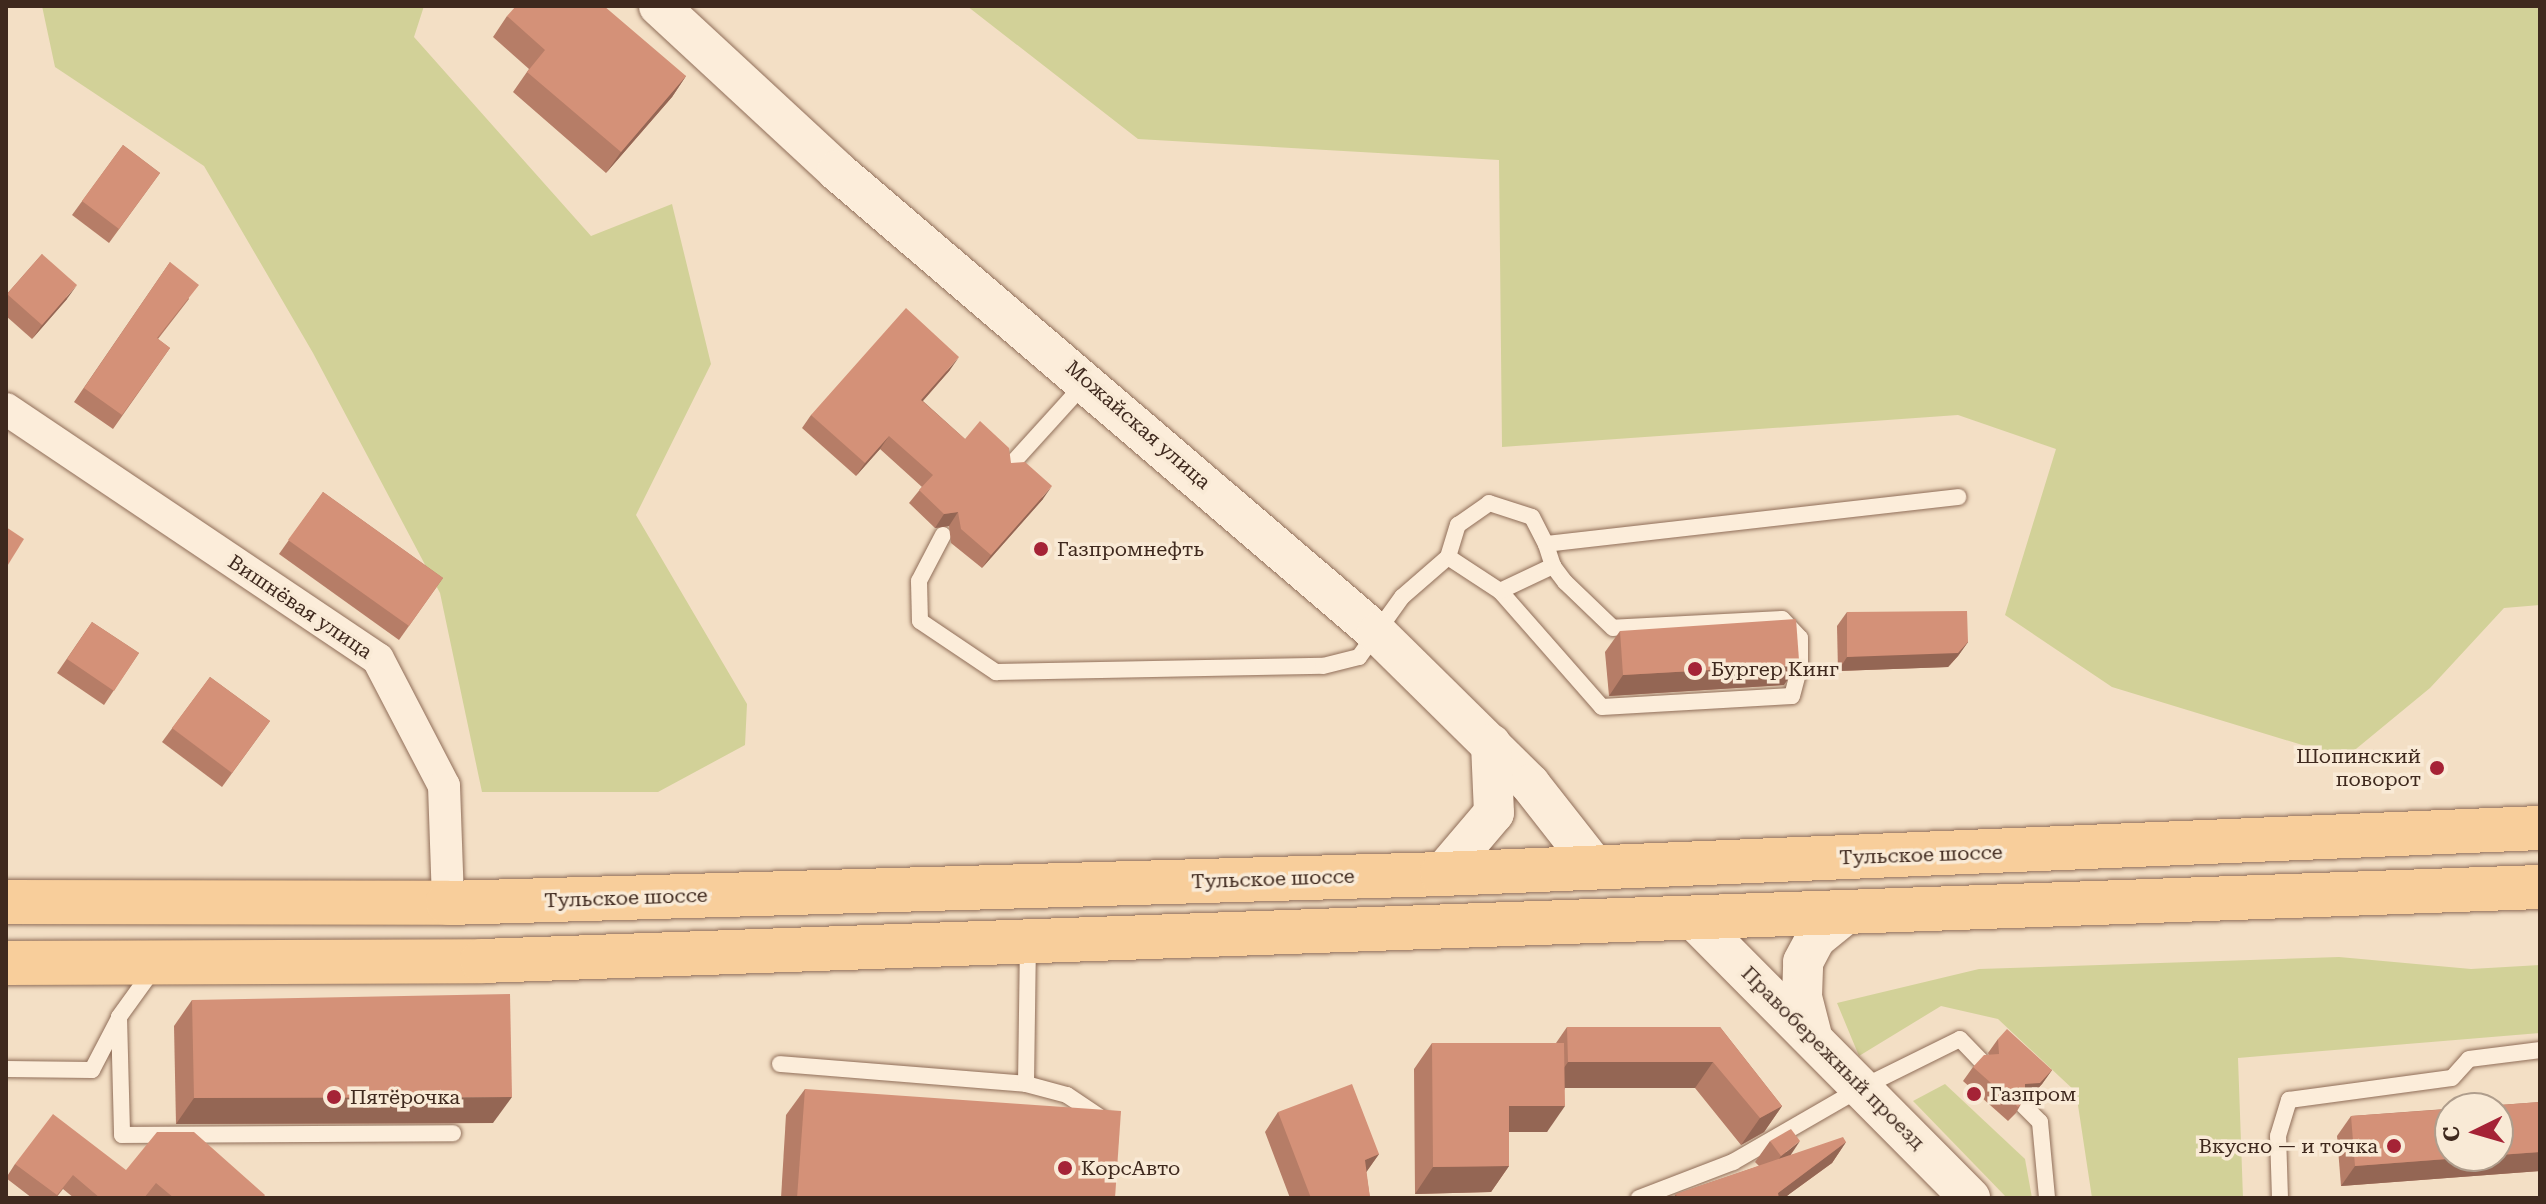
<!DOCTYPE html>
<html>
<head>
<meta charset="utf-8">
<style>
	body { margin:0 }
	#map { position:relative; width:2546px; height:1204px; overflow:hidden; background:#f3dfc5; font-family:"Roboto Serif",serif }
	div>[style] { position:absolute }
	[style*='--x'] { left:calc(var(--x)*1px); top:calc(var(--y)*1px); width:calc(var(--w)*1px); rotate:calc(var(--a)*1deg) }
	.green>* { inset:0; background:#d2d198 }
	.roads { filter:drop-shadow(0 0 2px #906e59) drop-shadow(0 0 2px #906e59) }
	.service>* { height:16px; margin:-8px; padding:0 8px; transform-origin:8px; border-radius:8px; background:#fcedda }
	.minor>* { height:32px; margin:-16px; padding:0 16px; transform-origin:16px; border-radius:16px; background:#fcedda }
	.tertiary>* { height:40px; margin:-20px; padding:0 20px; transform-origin:20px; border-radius:20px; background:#fcedda }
	.primary>* { height:44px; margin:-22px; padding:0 22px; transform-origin:22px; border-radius:22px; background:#f8ce9b }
	.wall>* { inset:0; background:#b67d67 }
	.shaded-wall>* { inset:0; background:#946654 }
	.building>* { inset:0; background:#d49178 }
	.dots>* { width:22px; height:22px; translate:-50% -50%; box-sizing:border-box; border:4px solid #f9ead6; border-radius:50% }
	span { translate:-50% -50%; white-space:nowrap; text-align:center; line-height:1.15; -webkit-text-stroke:7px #f9ead6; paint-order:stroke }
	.street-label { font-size:20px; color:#3f291e }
	.poi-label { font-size:20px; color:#3f291e }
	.left { translate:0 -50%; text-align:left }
	.right { translate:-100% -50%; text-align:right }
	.frame { position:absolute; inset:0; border:8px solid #3f291e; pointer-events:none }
	.north { position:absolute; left:2434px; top:1092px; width:80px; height:80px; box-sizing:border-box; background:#f9ead6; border:2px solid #af9d8c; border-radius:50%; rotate:265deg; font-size:22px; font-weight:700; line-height:32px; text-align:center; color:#3f291e }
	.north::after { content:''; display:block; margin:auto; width:28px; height:36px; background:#a52336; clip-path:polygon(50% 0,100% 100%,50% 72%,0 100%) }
</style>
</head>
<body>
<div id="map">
	<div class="green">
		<div style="clip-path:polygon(42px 6px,424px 6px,414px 37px,591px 236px,672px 204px,711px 364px,636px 515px,747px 704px,745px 745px,658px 792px,482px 792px,440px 593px,313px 353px,204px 166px,55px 67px)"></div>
		<div style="clip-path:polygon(967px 6px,2538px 6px,2540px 605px,2504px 608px,2430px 688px,2345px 758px,2112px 687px,2005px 615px,2056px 449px,1958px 415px,1502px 447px,1499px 160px,1138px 139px)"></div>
		<div style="clip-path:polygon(2339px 957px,2471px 969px,2540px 965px,2540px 1033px,2238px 1058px,2243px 1198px,2092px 1198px,2076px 1092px,1998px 1019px,1941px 1006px,1859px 1056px,1837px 1003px,1979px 969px)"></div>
		<div style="clip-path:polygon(1945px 1084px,2025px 1159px,2032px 1198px,2007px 1198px,1913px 1101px)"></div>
	</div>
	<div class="roads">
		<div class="service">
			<div style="--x:1008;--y:468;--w:116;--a:-47.8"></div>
			<div style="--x:943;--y:535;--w:52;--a:117.6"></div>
			<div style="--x:919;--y:581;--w:40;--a:88.6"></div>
			<div style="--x:920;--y:621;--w:92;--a:33.9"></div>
			<div style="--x:996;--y:672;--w:327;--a:-1.1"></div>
			<div style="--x:1323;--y:666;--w:37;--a:-14"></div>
			<div style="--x:1359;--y:657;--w:74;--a:-54.4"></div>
			<div style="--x:1402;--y:597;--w:61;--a:-41"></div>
			<div style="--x:1448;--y:557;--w:34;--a:-73"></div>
			<div style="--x:1458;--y:525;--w:38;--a:-35"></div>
			<div style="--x:1489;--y:503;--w:45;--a:18"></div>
			<div style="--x:1532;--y:517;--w:30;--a:63"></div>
			<div style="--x:1546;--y:544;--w:415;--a:-6.5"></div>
			<div style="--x:1448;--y:557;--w:62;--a:33.2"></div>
			<div style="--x:1500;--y:591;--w:154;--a:48.7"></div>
			<div style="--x:1602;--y:707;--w:190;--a:-3.3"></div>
			<div style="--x:1792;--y:696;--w:30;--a:-75"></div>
			<div style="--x:1800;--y:667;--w:29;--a:-90"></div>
			<div style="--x:1800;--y:638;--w:26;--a:-133"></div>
			<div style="--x:1782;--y:619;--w:169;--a:177"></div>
			<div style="--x:1613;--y:628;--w:66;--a:-136.2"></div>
			<div style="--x:1565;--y:582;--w:20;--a:-127"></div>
			<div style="--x:1553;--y:566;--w:23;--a:-108"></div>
			<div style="--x:1500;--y:591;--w:59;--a:-25.3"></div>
			<div style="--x:155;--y:967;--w:62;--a:125.8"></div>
			<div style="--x:119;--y:1017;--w:118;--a:88.5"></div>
			<div style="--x:122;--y:1135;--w:331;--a:-0.3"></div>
			<div style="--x:780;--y:1064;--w:247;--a:4.6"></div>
			<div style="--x:1026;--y:1084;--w:139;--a:-89.2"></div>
			<div style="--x:6;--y:1069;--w:86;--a:0.7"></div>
			<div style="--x:92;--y:1070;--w:56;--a:-62.5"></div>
			<div style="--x:1026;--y:1084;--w:42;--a:15"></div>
			<div style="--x:1067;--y:1095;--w:47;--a:33.7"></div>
			<div style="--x:2023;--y:1105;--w:24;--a:45"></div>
			<div style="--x:2040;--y:1122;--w:76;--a:84.7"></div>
			<div style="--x:1639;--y:1198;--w:101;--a:-21"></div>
			<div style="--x:1733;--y:1162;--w:150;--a:-30"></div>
			<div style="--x:1863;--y:1087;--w:108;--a:-26.3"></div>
			<div style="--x:1960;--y:1039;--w:30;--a:46"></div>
			<div style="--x:2280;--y:1198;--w:62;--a:-91.8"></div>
			<div style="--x:2278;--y:1136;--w:38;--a:-73"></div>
			<div style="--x:2289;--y:1100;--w:164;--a:-7.7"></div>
			<div style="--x:2452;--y:1078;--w:25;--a:-48"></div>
			<div style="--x:2469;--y:1059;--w:72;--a:-7.2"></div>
		</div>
		<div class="minor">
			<div style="--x:6;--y:409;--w:448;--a:33.9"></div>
			<div style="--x:378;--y:659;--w:143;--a:62.5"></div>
			<div style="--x:444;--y:786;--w:117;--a:88"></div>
		</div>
		<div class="tertiary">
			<div style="--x:659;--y:6;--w:243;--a:42.8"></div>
			<div style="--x:837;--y:171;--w:711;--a:40.55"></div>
			<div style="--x:1377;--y:633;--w:215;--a:44.6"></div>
			<div style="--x:1530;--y:784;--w:105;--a:51.9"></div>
			<div style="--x:1442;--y:874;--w:80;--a:-49.6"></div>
			<div style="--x:1494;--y:813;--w:69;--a:-92.5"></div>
			<div style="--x:1694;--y:920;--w:392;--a:45.2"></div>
			<div style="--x:1812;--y:1036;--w:40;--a:-104.4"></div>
			<div style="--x:1802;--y:997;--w:35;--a:-88"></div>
			<div style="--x:1803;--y:962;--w:26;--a:-62"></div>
			<div style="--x:1815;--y:939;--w:40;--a:-39"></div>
		</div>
		<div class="primary">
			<div style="--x:6;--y:902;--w:442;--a:0.1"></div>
			<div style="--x:448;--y:903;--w:994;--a:-1.67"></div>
			<div style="--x:1442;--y:874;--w:1099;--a:-2.4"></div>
			<div style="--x:6;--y:963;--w:476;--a:-0.2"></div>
			<div style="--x:482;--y:961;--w:2059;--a:-2.06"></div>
		</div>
	</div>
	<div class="wall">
		<div style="clip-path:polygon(507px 16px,686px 76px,672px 97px,606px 173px,513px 92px,529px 69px,493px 37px)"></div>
		<div style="clip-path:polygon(123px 145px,160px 173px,109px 243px,72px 215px)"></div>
		<div style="clip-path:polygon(42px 254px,67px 299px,32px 339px,6px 316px,6px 295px)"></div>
		<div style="clip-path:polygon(170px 262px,189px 299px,158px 339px,170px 348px,113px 429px,74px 402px)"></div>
		<div style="clip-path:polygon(950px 370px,923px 401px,965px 439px,1011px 463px,1043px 499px,982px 568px,951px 543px,949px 526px,935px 528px,909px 503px,922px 487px,880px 449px,856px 476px,802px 428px,811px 415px)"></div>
		<div style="clip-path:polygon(323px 492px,443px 578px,399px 640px,279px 554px)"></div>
		<div style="clip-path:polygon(1847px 612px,1968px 642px,1958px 656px,1948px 667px,1838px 671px,1837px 626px)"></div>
		<div style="clip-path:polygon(92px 622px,139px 653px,104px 705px,57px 673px)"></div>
		<div style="clip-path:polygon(1620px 631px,1784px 685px,1609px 696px,1605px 652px)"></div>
		<div style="clip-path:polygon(210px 677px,270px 721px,222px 787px,162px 742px)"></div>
		<div style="clip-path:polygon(192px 1000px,493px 1123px,176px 1124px,174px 1026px)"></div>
		<div style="clip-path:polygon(1567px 1027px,1720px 1027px,1782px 1106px,1764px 1132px,1741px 1145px,1695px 1088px,1565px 1088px,1547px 1132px,1509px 1132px,1509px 1166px,1491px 1192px,1415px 1194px,1414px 1069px,1432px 1043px,1556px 1043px)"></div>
		<div style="clip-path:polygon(1998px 1039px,2052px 1070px,2042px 1084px,2030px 1097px,2025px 1097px,2016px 1113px,2008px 1121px,1963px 1081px,1973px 1067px,1989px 1055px,1988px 1053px)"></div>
		<div style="clip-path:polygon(805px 1089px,1115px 1198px,781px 1198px,786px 1115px)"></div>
		<div style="clip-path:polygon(2540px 1102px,2540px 1171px,2341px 1186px,2337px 1136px,2351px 1116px)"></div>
		<div style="clip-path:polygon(1278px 1112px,1379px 1154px,1366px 1172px,1370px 1198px,1290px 1198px,1265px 1132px)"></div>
		<div style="clip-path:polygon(1770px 1141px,1791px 1155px,1846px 1142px,1832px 1163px,1784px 1198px,1673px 1198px,1676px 1194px,1759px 1166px,1755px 1162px)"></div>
		<div style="clip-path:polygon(15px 1164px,126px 1170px,263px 1198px,148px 1198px,147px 1197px,145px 1198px,74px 1198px,63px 1189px,56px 1198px,32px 1198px,6px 1178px)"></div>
	</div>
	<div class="shaded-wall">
		<div style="clip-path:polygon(686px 76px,672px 97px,606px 173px,621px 152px)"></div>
		<div style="clip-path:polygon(77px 285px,67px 299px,32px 339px,42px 325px)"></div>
		<div style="clip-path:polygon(959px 357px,950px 370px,912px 413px,921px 400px)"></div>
		<div style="clip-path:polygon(889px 436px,880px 449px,856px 476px,865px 463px)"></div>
		<div style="clip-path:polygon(1052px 486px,1043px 499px,982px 568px,991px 555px)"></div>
		<div style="clip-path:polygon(958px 512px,949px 526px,935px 528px,944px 514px)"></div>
		<div style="clip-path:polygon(1968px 642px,1958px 656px,1948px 667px,1838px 671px,1847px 657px)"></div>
		<div style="clip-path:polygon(1798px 665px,1784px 685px,1609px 696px,1623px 675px)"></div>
		<div style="clip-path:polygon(1568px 1062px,1713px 1062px,1695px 1088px,1550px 1088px)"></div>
		<div style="clip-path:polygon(2052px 1070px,2042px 1084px,2030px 1097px,2015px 1098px,2025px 1084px)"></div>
		<div style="clip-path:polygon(512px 1097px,493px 1123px,176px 1124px,194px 1098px)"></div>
		<div style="clip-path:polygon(1509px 1106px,1565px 1106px,1547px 1132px,1491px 1132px)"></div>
		<div style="clip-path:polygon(1782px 1106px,1764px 1132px,1741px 1145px,1760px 1118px)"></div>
		<div style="clip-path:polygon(1800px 1141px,1786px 1162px,1767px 1176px,1781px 1156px)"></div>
		<div style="clip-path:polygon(1846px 1142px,1832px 1163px,1784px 1198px,1774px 1198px,1778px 1193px)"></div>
		<div style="clip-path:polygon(2540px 1152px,2540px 1171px,2341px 1186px,2355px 1166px)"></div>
		<div style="clip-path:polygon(1379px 1154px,1365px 1174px,1365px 1160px)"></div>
		<div style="clip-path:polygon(1509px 1166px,1491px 1192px,1415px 1194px,1433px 1167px)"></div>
	</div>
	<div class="building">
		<div style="clip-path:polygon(516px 6px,604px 6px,686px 76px,621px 152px,527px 72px,545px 50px,507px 16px)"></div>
		<div style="clip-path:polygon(123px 145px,160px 173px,119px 229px,82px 201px)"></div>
		<div style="clip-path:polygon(42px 254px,77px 285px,42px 325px,7px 294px)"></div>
		<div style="clip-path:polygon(170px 262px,199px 285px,157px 338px,170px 348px,122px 415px,84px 388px)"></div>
		<div style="clip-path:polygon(906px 308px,959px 357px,921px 400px,965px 439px,980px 421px,1009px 448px,1011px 463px,1025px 462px,1052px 486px,991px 555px,961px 529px,958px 512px,944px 514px,919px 490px,933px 475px,889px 436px,865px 463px,811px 415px)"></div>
		<div style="clip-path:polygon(323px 492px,443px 578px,409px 626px,288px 540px)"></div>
		<div style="clip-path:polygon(6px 527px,24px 539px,6px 568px)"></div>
		<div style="clip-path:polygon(1967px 611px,1968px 642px,1958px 653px,1847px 657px,1847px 612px)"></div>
		<div style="clip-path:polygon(1796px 619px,1799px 660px,1798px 665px,1623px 675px,1620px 631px)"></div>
		<div style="clip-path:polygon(92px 622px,139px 653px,114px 691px,67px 659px)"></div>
		<div style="clip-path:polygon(210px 677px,270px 721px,232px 773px,172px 728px)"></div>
		<div style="clip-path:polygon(510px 994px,512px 1097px,194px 1098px,192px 1000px)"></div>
		<div style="clip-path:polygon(1567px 1027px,1720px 1027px,1782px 1106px,1760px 1118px,1713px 1062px,1568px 1062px)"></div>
		<div style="clip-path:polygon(2007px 1029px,2052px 1070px,2040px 1083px,2025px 1084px,2025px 1099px,2018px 1107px,1973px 1067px,1984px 1055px,1999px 1054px,1998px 1039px)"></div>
		<div style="clip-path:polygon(1432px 1043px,1564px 1043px,1565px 1106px,1509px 1106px,1509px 1166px,1433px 1167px)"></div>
		<div style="clip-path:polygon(1352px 1084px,1379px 1154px,1365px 1160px,1370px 1198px,1311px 1198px,1278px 1112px)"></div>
		<div style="clip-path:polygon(805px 1089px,1121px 1111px,1115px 1198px,797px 1198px)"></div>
		<div style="clip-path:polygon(2540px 1102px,2540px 1152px,2498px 1155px,2498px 1108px,2459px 1108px)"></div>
		<div style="clip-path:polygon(2450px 1109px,2450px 1156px,2486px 1156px,2355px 1166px,2351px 1116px)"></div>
		<div style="clip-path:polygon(53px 1114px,126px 1170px,157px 1132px,194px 1132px,265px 1195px,263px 1198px,174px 1198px,156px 1183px,144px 1198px,100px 1198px,73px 1175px,57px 1195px,15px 1164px)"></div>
		<div style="clip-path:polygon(1791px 1129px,1800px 1141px,1781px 1156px,1770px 1141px)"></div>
		<div style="clip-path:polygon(1843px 1137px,1846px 1142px,1778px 1193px,1779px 1198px,1677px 1198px,1676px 1194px)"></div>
	</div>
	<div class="dots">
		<div style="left:1041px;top:549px;background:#a52336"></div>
		<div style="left:1695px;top:669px;background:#a52336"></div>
		<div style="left:2437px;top:768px;background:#a52336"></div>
		<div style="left:1974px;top:1094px;background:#a52336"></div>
		<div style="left:334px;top:1097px;background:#a52336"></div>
		<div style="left:2394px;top:1146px;background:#a52336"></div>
		<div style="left:1065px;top:1168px;background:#a52336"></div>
	</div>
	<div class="street-label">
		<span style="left:1138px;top:425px;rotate:41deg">Можайская улица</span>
		<span style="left:300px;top:607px;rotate:34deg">Вишнёвая улица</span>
		<span style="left:1921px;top:855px;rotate:-2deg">Тульское шоссе</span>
		<span style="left:1273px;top:879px;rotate:-2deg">Тульское шоссе</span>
		<span style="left:626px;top:898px;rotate:-2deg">Тульское шоссе</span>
		<span style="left:1833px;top:1058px;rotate:45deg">Правобережный проезд</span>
	</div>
	<div class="poi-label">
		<span class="left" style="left:1057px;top:549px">Газпромнефть</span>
		<span class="left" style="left:1711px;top:669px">Бургер Кинг</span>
		<span class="right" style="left:2421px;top:768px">Шопинский<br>поворот</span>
		<span class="left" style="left:1990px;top:1094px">Газпром</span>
		<span class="left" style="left:350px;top:1097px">Пятёрочка</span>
		<span class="right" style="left:2378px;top:1146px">Вкусно — и точка</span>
		<span class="left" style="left:1081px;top:1168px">КорсАвто</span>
	</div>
	<div class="frame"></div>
	<div class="north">С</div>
</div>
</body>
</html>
